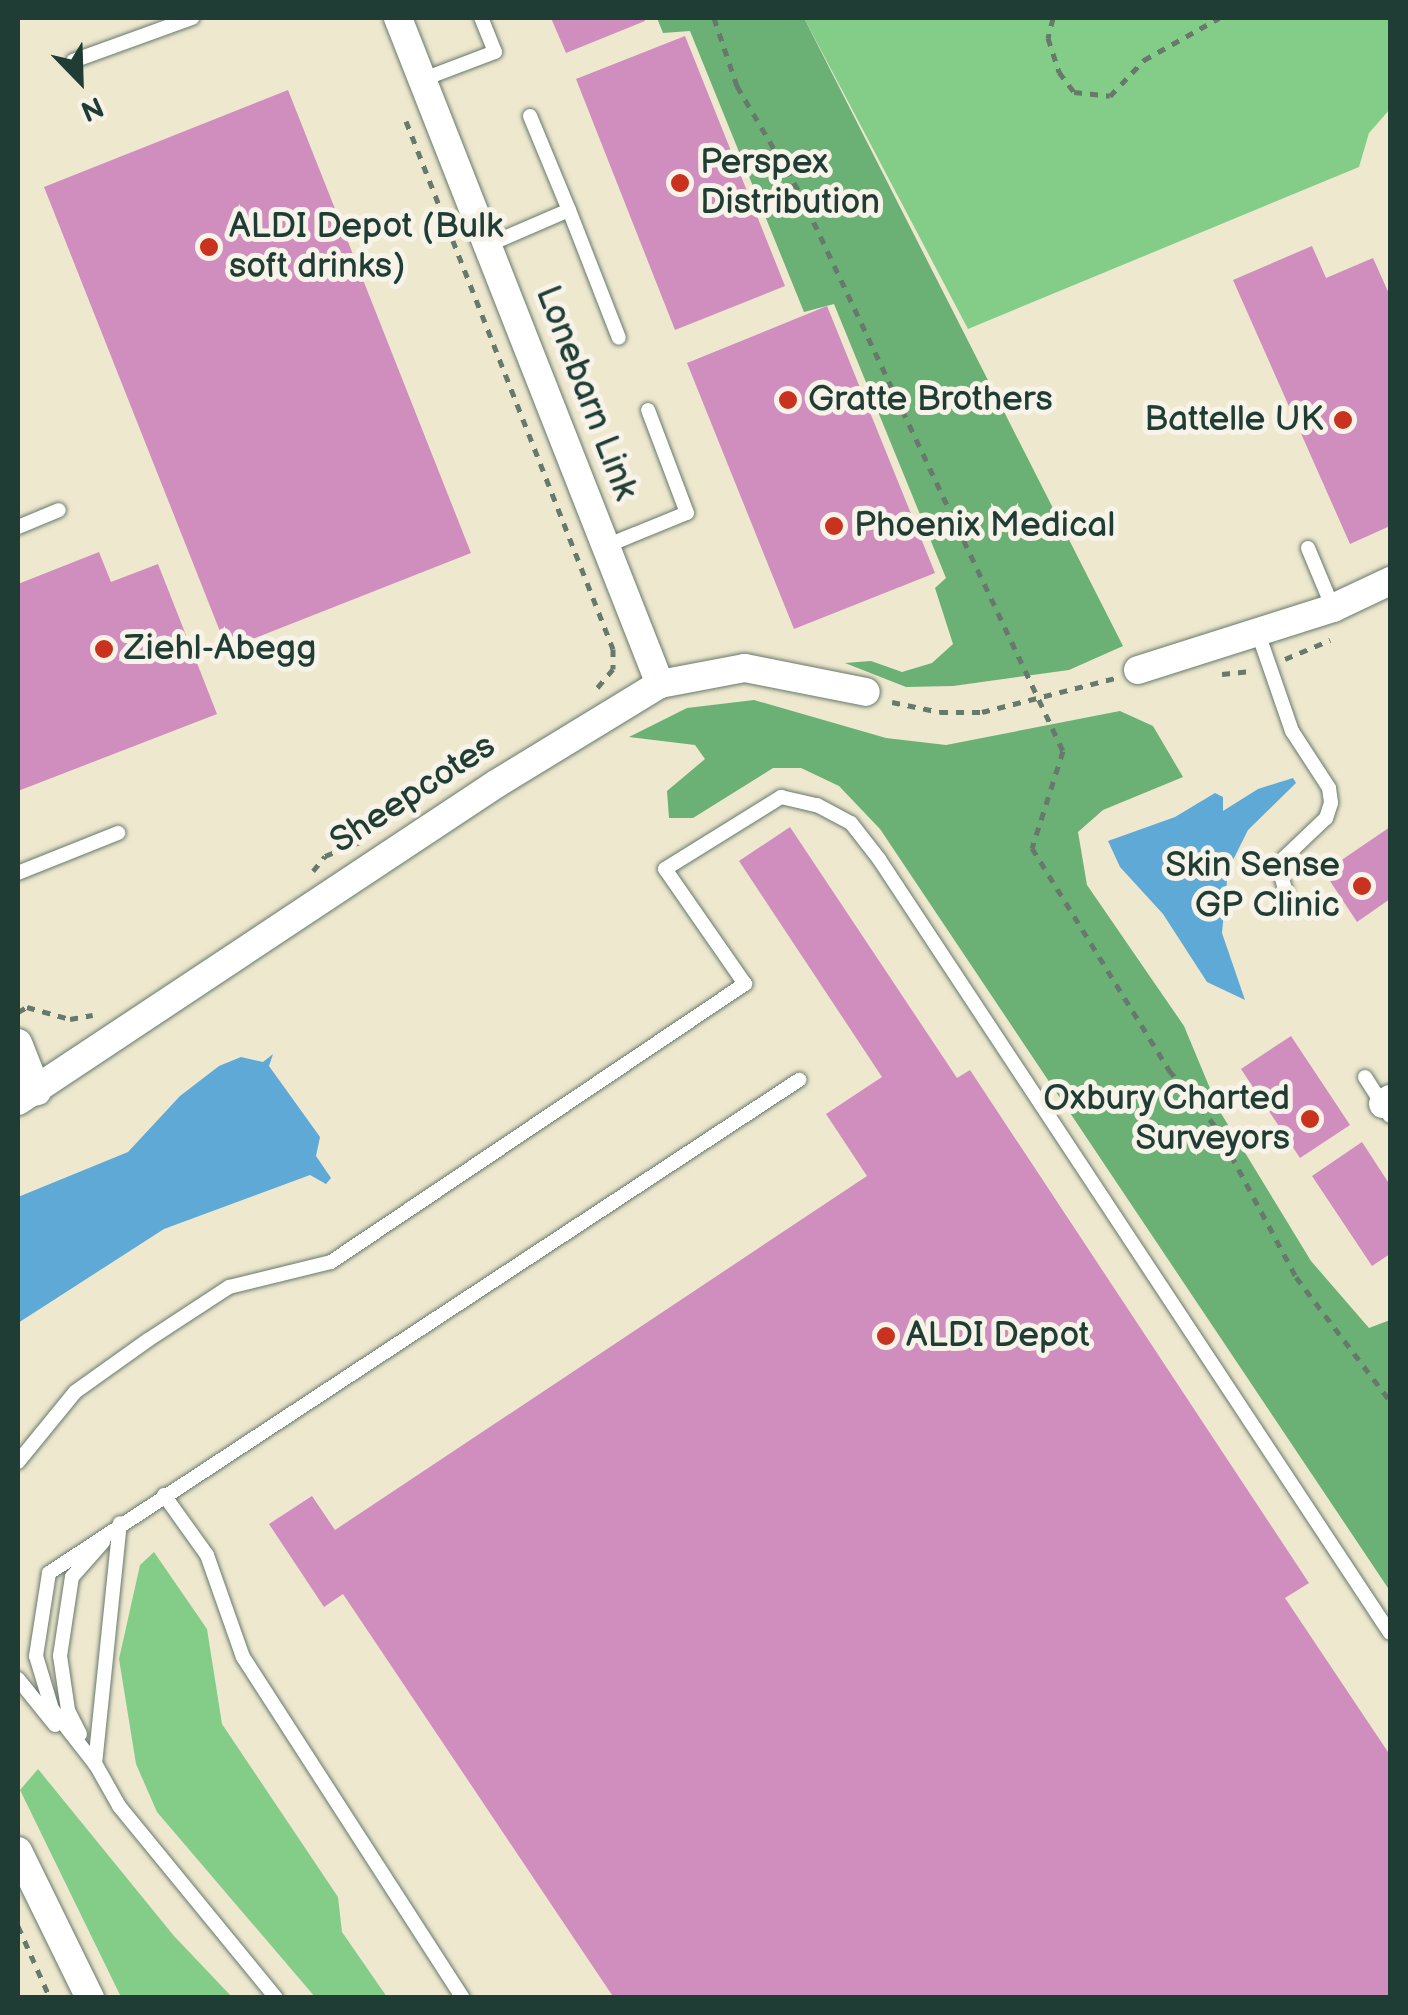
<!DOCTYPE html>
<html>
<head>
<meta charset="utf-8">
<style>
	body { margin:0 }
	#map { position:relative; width:1408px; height:2015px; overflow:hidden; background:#eee8cf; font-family:"Balsamiq Sans",sans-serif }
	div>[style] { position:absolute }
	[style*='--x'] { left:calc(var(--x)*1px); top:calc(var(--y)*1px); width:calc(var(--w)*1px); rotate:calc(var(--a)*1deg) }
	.green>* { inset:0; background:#84cd89 }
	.forest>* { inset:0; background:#6bb075 }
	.water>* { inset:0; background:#5fa9d7 }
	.building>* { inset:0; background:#cf8ebe }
	.path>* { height:5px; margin-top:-2.5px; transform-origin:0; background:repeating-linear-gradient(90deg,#67796a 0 8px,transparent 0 16px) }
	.roads { filter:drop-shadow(0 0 2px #67796a) drop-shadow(0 0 2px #67796a) }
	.service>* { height:14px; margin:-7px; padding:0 7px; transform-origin:7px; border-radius:7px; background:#fff }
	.minor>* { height:28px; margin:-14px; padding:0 14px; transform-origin:14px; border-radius:14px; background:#fff }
	.dots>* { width:28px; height:28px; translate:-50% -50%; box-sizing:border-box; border:5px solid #f7f3e8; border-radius:50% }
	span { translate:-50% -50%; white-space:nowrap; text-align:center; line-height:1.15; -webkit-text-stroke:10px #f7f3e8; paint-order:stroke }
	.poi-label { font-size:35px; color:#1f3d34 }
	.left { translate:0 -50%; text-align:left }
	.right { translate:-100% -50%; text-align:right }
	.street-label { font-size:35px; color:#1f3d34 }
	.frame { position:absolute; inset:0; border:20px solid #1f3d34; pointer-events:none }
	.north { position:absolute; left:30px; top:30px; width:100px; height:100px; -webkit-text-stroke:8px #f7f3e8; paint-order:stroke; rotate:157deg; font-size:28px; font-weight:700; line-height:40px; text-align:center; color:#1f3d34 }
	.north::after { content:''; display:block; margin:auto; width:35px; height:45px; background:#1f3d34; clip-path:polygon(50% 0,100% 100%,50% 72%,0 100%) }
</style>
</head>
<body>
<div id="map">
	<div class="green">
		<div style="clip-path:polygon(804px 18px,1390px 18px,1390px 109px,1369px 133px,1359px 167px,968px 329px)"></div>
		<div style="clip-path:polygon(154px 1552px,207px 1629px,222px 1724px,338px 1897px,342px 1932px,387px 1997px,315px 1997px,157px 1812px,136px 1764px,119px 1659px,140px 1565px)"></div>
		<div style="clip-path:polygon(38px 1769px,174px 1936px,232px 1997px,121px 1997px,20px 1790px)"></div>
	</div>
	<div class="forest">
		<div style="clip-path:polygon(657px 18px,804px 18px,1123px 646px,1069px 670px,953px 686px,906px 687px,845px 663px,871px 661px,902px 672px,932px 663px,953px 644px,935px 588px,946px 578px,834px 304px,804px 312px,690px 31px,663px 33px)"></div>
		<div style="clip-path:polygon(754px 700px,886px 738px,946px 745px,1120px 711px,1153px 726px,1183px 777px,1103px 810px,1078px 832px,1087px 885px,1184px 1026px,1219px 1110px,1311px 1261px,1369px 1328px,1390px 1320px,1390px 1591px,880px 829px,839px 786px,801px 768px,773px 768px,693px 818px,669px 818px,667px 791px,705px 759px,695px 745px,629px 737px,687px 708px)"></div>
	</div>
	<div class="water">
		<div style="clip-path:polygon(1293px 778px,1296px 783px,1248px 830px,1228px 870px,1222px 933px,1245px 1000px,1207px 982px,1163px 914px,1120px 867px,1108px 841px,1175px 817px,1215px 793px,1223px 797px,1223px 811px,1258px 789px)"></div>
		<div style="clip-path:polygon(273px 1054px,269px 1066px,320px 1137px,316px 1156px,331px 1178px,326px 1184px,310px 1175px,164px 1229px,18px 1323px,18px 1197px,128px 1152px,180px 1096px,219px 1066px,241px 1057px,263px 1062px)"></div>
	</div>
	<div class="building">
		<div style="clip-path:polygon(551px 18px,644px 18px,645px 21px,566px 53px)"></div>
		<div style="clip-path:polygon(685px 36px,785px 286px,675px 330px,576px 79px)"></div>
		<div style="clip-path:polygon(288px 90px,471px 553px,227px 649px,44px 187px)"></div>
		<div style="clip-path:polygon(1312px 246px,1326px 278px,1373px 258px,1390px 296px,1390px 526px,1350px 544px,1233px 280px)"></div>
		<div style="clip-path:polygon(827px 306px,935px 573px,794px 629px,687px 363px)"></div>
		<div style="clip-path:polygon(99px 552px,111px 582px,158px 564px,217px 714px,18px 791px,18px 584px)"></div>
		<div style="clip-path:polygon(790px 827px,957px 1078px,970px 1070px,1309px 1583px,1285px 1598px,1390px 1755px,1390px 1998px,614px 1998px,343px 1594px,324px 1607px,269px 1524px,312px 1496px,335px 1530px,867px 1176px,826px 1114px,882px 1077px,739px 861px)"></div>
		<div style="clip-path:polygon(1390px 827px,1390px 899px,1357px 922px,1324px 872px)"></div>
		<div style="clip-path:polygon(1291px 1036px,1350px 1125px,1300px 1158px,1241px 1069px)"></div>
		<div style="clip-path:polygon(1362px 1142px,1390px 1185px,1390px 1254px,1372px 1266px,1312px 1176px)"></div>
	</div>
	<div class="path">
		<div style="--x:714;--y:18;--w:72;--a:71.3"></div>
		<div style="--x:737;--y:86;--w:124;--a:59.5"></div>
		<div style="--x:800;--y:193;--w:617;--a:64.76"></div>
		<div style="--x:1063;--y:751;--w:102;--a:107.7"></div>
		<div style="--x:1032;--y:848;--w:261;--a:58.3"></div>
		<div style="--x:1169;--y:1070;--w:74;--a:50.5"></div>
		<div style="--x:1216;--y:1127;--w:170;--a:61.9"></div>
		<div style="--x:1296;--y:1277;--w:156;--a:52.8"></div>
		<div style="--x:1053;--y:18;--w:21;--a:104"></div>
		<div style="--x:1048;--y:38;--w:36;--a:72"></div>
		<div style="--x:1059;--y:72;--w:25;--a:53"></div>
		<div style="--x:1074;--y:92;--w:36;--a:6"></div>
		<div style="--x:1110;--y:96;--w:50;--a:-46.6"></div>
		<div style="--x:1144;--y:60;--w:86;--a:-29.2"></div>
		<div style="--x:406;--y:121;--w:567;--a:68.59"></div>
		<div style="--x:613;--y:649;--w:20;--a:90"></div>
		<div style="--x:613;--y:669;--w:26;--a:130"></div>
		<div style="--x:1285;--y:659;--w:49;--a:-22.9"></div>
		<div style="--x:1222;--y:674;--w:29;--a:-6"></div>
		<div style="--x:892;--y:702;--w:49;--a:11.8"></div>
		<div style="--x:940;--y:712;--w:42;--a:0"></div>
		<div style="--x:982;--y:712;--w:137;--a:-14.3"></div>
		<div style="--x:313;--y:871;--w:19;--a:-51"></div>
		<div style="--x:325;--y:856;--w:37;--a:-22"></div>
		<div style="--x:18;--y:1012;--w:10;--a:-29"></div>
		<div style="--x:27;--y:1007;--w:45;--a:15.6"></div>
		<div style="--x:70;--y:1019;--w:23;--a:-10"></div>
		<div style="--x:18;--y:1926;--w:79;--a:66"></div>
	</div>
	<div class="roads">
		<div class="service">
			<div style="--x:73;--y:61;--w:127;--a:-19.9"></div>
			<div style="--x:421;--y:80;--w:79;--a:-20.7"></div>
			<div style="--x:495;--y:52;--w:37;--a:-112"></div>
			<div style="--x:530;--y:116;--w:102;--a:67.5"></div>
			<div style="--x:488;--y:245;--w:88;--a:-23.4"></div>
			<div style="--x:569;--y:210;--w:137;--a:68.7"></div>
			<div style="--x:18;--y:527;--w:44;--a:-22.5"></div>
			<div style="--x:606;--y:546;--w:87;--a:-22.2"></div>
			<div style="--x:687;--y:513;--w:110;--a:-110.7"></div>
			<div style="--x:1308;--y:548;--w:65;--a:67.4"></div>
			<div style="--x:1258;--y:633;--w:104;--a:70.9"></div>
			<div style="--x:1292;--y:731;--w:68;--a:57"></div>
			<div style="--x:1329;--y:788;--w:15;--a:82"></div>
			<div style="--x:1331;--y:803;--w:16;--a:108"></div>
			<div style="--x:1326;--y:818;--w:58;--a:136.4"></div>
			<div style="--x:1284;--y:858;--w:12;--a:114"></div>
			<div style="--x:1279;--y:869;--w:30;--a:73"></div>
			<div style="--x:18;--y:873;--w:108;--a:-21.8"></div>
			<div style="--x:1365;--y:1077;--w:46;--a:57.3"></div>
			<div style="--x:18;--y:1462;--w:90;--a:-50.8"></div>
			<div style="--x:75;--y:1392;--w:90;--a:-35.5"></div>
			<div style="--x:148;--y:1340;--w:97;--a:-33.2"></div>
			<div style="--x:229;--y:1287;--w:105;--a:-13.8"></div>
			<div style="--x:331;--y:1262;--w:499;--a:-33.9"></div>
			<div style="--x:745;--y:984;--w:140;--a:-124.8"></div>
			<div style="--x:665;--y:869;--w:137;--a:-31.8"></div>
			<div style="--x:781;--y:797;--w:37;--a:13"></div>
			<div style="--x:817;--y:805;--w:38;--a:28"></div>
			<div style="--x:851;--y:823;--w:46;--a:52.1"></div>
			<div style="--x:879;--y:859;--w:927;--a:56.57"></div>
			<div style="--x:164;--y:1495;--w:74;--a:54.4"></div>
			<div style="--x:207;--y:1555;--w:108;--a:70.6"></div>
			<div style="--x:243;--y:1657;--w:406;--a:57.2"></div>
			<div style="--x:18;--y:1679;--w:59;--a:51.2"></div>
			<div style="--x:80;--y:1734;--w:27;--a:-117"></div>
			<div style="--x:68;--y:1710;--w:55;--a:-98.4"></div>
			<div style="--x:60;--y:1656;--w:80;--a:-81.4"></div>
			<div style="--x:72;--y:1577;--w:47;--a:-48.5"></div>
			<div style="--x:92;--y:1758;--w:55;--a:60.6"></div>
			<div style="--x:119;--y:1806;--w:248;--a:50.7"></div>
			<div style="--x:95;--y:1764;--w:70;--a:-128"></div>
			<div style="--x:52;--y:1709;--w:55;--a:-106.8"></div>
			<div style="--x:36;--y:1656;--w:84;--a:-81.1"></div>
			<div style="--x:49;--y:1573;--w:898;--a:-33.32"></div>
			<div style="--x:95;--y:1764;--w:242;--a:-84.1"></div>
		</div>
		<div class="minor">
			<div style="--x:398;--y:18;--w:716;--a:68.53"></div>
			<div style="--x:1138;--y:670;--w:205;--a:-17.6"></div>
			<div style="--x:1333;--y:608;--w:63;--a:-25.3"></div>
			<div style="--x:18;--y:1043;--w:52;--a:68.4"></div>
			<div style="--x:18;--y:1101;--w:574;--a:-33.55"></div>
			<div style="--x:496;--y:784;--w:192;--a:-31.4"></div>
			<div style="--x:660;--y:684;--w:86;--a:-10.7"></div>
			<div style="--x:745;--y:668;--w:123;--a:11.2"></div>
			<div style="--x:1383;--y:1104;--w:9;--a:-36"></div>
			<div style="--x:18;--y:1851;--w:164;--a:63.9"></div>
		</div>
	</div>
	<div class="dots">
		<div style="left:680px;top:183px;background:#c8321e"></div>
		<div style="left:209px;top:247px;background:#c8321e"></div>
		<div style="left:788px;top:400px;background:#c8321e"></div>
		<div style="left:1343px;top:420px;background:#c8321e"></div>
		<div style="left:834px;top:526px;background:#c8321e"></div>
		<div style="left:104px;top:649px;background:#c8321e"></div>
		<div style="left:1362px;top:886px;background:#c8321e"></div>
		<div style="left:1310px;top:1119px;background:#c8321e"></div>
		<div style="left:886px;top:1336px;background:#c8321e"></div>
	</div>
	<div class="poi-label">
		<span class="left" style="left:700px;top:183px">Perspex<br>Distribution</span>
		<span class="left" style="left:229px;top:247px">ALDI Depot (Bulk<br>soft drinks)</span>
		<span class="left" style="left:808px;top:400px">Gratte Brothers</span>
		<span class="right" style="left:1323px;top:420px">Battelle UK</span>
		<span class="left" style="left:854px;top:526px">Phoenix Medical</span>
		<span class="left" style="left:124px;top:649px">Ziehl-Abegg</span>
		<span class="right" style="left:1340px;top:886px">Skin Sense<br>GP Clinic</span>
		<span class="right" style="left:1290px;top:1119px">Oxbury Charted<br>Surveyors</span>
		<span class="left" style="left:906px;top:1336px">ALDI Depot</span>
	</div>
	<div class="street-label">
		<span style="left:586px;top:393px;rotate:69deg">Lonebarn Link</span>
		<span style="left:413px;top:794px;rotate:-33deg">Sheepcotes</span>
	</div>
	<div class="frame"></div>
	<div class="north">N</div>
</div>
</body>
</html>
